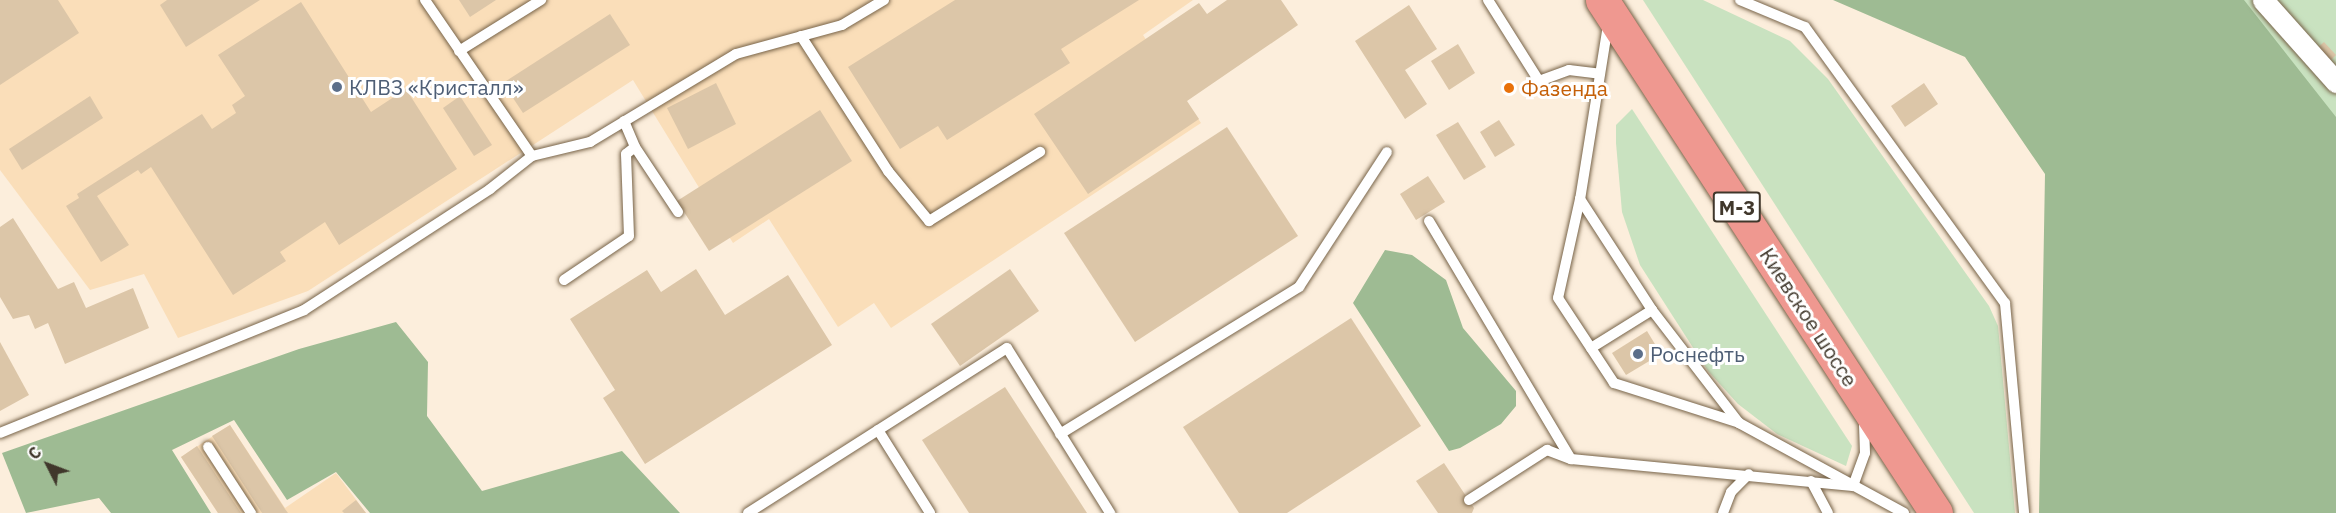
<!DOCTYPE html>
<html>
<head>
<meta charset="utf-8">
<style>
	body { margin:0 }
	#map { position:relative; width:2336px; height:513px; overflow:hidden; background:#fceedc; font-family:"IBM Plex Sans",sans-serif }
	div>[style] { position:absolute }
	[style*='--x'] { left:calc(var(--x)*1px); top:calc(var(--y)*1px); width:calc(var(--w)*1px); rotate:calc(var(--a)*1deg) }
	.built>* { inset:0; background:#fadeb9 }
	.green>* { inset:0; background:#c9e2c0 }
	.forest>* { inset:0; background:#9ebb93 }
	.building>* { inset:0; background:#dcc6a8 }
	.roads { filter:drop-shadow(0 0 2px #776348) drop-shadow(0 0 2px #776348) }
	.service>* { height:10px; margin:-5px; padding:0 5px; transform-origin:5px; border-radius:5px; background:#fff }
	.minor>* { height:21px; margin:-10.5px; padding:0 10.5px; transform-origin:10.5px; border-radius:10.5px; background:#fff }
	.trunk>* { height:33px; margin:-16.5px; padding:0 16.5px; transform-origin:16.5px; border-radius:16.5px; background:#ef9890 }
	.dots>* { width:16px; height:16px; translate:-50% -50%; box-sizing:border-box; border:3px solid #fff; border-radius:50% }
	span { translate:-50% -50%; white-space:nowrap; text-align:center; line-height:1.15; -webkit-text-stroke:6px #fff; paint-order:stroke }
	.shield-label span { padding:2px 4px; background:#fff; border:2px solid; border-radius:4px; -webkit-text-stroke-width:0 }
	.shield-label { font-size:20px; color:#40372b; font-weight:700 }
	.service-label { font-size:21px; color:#4e5e75 }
	.left { translate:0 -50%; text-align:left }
	.food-label { font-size:21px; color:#c56008 }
	.street-label { font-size:21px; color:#40372b }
	.north { position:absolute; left:18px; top:435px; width:60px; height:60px; -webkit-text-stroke:4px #fff; paint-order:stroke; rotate:312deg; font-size:16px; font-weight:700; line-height:24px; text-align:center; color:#40372b }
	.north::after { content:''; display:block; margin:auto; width:21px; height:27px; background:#40372b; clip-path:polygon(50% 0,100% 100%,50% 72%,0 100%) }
</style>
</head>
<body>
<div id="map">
	<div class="built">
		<div style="clip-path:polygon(0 0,1193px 0,1143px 35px,1201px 123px,891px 328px,874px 303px,838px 327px,769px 219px,733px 243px,633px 80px,308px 291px,178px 338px,144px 274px,90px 290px,0 170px)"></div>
		<div style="clip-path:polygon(230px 425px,285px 508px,336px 473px,366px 513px,218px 513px,181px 457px)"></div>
	</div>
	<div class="green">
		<div style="clip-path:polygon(1643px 0,1703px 0,1790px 41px,1828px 79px,1989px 306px,1998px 326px,2015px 513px,1974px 513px)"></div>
		<div style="clip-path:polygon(2237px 0,2336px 0,2336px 126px)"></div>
		<div style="clip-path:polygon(1632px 109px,1852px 446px,1846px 466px,1777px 434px,1738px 404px,1708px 371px,1640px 265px,1622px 212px,1616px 143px,1616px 125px)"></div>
	</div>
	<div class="forest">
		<div style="clip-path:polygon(1833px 0,2244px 0,2336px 117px,2336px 513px,2039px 513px,2045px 174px,1965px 57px)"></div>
		<div style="clip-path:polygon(1385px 250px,1412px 255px,1446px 280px,1463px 328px,1516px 391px,1516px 406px,1501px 424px,1460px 448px,1449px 451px,1353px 303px)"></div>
		<div style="clip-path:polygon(396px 322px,428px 362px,427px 416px,482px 491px,622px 451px,680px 513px,370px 513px,336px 472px,287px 500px,234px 420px,172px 450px,211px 513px,111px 513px,99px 498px,26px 513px,2px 453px,299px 349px)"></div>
	</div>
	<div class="building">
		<div style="clip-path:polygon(0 0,58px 0,79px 33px,0 85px)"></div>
		<div style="clip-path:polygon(167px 0,260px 0,186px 47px,160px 5px)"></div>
		<div style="clip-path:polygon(459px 0,496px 0,470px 17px)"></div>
		<div style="clip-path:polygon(955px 0,1139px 0,1061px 49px,1070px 63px,947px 140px,938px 126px,900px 149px,848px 67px)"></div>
		<div style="clip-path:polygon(1227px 0,1281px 0,1298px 25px,1187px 101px,1199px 119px,1088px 194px,1034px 114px,1199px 3px,1207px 14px)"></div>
		<div style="clip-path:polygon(301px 2px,371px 112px,406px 89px,457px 169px,339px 245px,325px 222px,280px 252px,286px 261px,233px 295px,151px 167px,141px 174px,138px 170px,97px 196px,129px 245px,101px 262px,66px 206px,79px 198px,77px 194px,202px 114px,212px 129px,236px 113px,232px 105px,245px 96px,218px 55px)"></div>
		<div style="clip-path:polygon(1409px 5px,1437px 49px,1405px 70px,1427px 104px,1405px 119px,1355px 41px)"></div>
		<div style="clip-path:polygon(610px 14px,630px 45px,523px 113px,503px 83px)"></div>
		<div style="clip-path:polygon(2324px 42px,2336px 55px,2325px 66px,2313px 52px)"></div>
		<div style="clip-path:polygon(1458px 44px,1475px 73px,1449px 90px,1431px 61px)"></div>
		<div style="clip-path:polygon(716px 83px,736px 124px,688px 149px,667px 108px)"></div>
		<div style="clip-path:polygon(1924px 83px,1938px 104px,1905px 127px,1891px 106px)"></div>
		<div style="clip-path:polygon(90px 96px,103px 118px,22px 170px,9px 149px)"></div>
		<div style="clip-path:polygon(460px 96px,492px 145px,474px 156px,443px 108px)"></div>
		<div style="clip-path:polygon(820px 110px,852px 161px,709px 251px,677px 201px)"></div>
		<div style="clip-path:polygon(1499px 120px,1515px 145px,1495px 157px,1480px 132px)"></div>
		<div style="clip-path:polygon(1458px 122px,1486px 167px,1464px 180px,1436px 135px)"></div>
		<div style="clip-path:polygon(1227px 127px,1298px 236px,1135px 342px,1064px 233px)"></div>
		<div style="clip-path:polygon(1428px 176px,1445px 202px,1416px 220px,1400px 194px)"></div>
		<div style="clip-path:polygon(13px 218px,58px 289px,74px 282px,86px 308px,133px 288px,149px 328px,65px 364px,48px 323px,35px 329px,29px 315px,13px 319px,0 297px,0 227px)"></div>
		<div style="clip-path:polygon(696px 269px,725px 315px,788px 275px,832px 345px,645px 464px,603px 398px,615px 390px,570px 319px,647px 270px,661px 292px)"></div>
		<div style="clip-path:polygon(1010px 269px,1039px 311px,960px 366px,931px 324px)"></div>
		<div style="clip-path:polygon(1351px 318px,1421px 426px,1287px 513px,1239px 513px,1183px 427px)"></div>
		<div style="clip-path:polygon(1647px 331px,1661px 354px,1626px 375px,1612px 353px)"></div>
		<div style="clip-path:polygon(0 342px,29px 395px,0 411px)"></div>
		<div style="clip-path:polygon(1005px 387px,1087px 513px,969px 513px,922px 440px)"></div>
		<div style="clip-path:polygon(230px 425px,285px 509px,288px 513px,262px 513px,212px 436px)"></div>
		<div style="clip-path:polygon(197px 446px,241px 513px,218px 513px,181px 457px)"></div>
		<div style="clip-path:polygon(1444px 463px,1474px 508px,1472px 513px,1438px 513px,1416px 481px)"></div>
		<div style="clip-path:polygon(356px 500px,366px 513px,344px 513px,342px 511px)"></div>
	</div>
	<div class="roads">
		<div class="service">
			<div style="--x:425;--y:0;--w:189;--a:55.6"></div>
			<div style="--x:532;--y:156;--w:60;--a:-13.6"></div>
			<div style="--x:590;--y:142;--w:170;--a:-31.1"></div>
			<div style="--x:736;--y:54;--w:110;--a:-15.3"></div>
			<div style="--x:842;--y:25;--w:49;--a:-30.8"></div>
			<div style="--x:1488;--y:0;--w:96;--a:57.8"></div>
			<div style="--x:1539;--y:81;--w:32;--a:-20"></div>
			<div style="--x:1569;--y:70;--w:31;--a:7"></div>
			<div style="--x:1740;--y:0;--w:70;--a:22.6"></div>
			<div style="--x:1805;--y:27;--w:341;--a:54.1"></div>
			<div style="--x:2005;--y:303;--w:211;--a:84.8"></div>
			<div style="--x:1608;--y:25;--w:176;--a:99.1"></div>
			<div style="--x:1580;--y:199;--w:101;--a:102.5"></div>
			<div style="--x:1558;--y:298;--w:102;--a:56.6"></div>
			<div style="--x:1614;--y:383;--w:131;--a:17.7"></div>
			<div style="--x:1739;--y:423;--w:188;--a:28.6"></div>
			<div style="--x:801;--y:36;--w:161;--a:57.2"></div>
			<div style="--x:888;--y:171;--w:65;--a:50.6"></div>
			<div style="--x:929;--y:221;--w:131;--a:-31.9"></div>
			<div style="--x:459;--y:51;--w:97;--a:-31.9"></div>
			<div style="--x:624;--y:121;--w:28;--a:67"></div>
			<div style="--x:635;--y:147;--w:78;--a:56.5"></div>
			<div style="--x:1580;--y:199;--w:132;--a:57"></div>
			<div style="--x:1652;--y:310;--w:143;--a:52.4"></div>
			<div style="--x:1429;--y:221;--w:277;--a:59.2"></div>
			<div style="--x:564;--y:280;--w:78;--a:-34.1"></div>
			<div style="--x:629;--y:236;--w:82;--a:-92.1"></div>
			<div style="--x:626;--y:154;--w:11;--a:-38"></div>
			<div style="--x:1591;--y:348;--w:72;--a:-31.9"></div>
			<div style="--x:878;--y:430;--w:98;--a:57.9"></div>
			<div style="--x:0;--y:433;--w:328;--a:-22"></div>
			<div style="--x:304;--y:310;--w:222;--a:-33"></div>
			<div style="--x:490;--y:189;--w:53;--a:-38.2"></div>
			<div style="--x:1060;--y:434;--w:281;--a:-31.6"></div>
			<div style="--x:1299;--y:287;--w:161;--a:-56.9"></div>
			<div style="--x:208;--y:447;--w:79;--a:56.9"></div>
			<div style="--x:1811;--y:481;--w:36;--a:62"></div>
			<div style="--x:1469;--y:500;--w:93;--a:-32.7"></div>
			<div style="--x:1547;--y:450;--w:26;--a:21"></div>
			<div style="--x:1571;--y:459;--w:283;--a:5.5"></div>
			<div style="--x:1853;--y:486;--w:35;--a:-70"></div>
			<div style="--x:1865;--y:453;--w:32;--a:-92"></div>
			<div style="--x:748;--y:513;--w:307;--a:-32.5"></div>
			<div style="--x:1007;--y:348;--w:195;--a:58"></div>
			<div style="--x:1723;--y:513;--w:22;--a:-69"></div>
			<div style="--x:1731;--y:492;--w:25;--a:-45"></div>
		</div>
		<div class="minor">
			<div style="--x:2263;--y:0;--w:110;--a:48.3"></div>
		</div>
		<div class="trunk">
			<div style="--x:1602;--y:0;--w:612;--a:56.93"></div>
		</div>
	</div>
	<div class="dots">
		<div style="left:337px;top:87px;background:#5c6f8a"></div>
		<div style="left:1509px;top:88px;background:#e8710a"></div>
		<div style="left:1638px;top:354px;background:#5c6f8a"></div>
	</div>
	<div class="shield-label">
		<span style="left:1737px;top:207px">М-3</span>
	</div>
	<div class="service-label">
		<span class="left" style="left:349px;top:87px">КЛВЗ «Кристалл»</span>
		<span class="left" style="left:1650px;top:354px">Роснефть</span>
	</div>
	<div class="food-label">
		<span class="left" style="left:1521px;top:88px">Фазенда</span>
	</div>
	<div class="street-label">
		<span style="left:1809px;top:317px;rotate:57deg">Киевское шоссе</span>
	</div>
	<div class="north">С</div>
</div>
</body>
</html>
